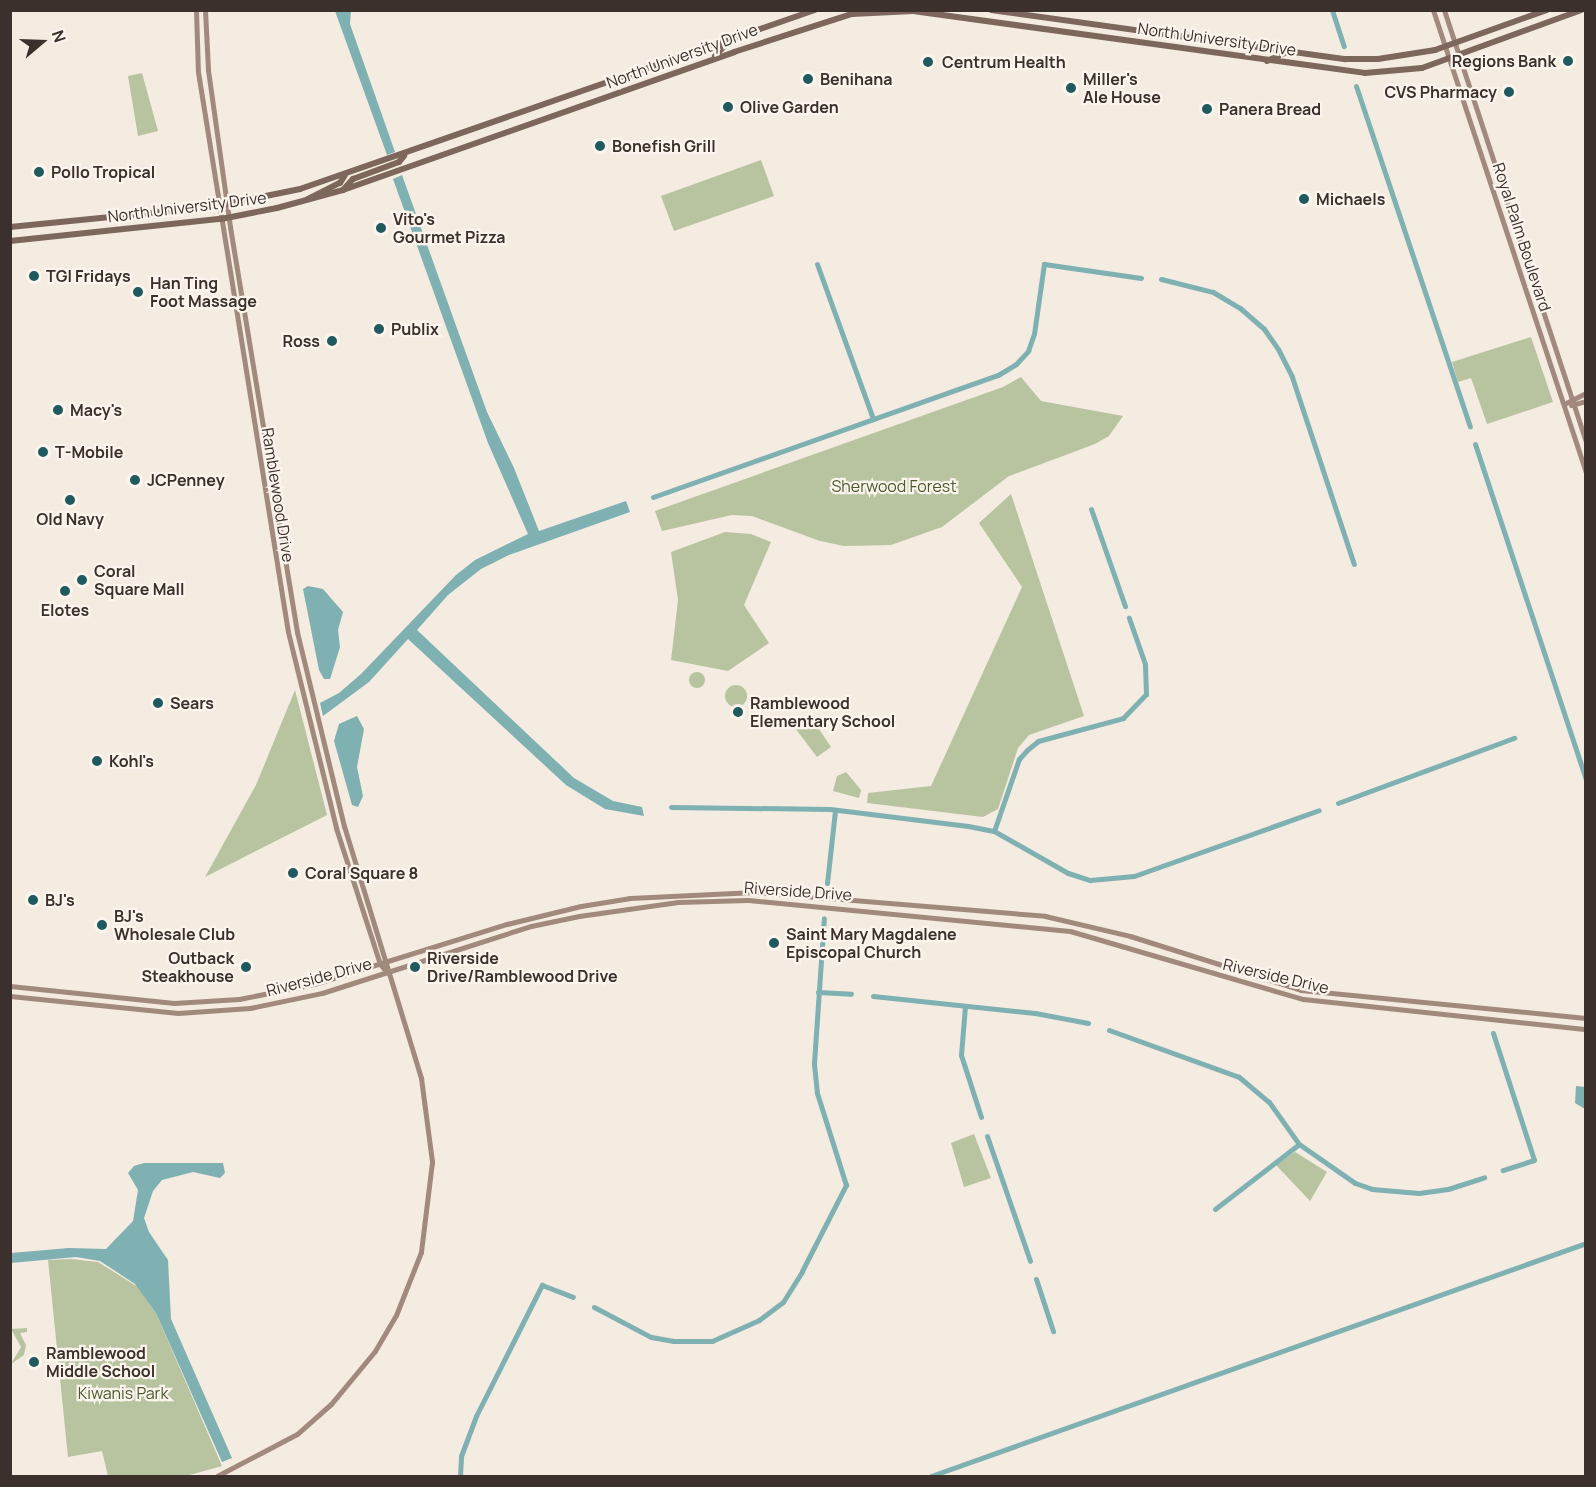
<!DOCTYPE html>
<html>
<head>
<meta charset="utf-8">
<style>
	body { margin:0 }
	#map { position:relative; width:1596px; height:1487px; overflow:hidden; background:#f4ebe1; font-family:Manrope,sans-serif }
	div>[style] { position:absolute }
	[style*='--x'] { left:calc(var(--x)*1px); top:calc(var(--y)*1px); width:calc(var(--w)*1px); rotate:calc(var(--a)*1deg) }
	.green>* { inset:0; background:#b8c4a0 }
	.round { border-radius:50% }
	.water>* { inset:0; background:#7fb0b2 }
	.canal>* { height:5px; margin:-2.5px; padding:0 2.5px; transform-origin:2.5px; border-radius:2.5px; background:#7fb0b2 }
	.secondary>* { height:5px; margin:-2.5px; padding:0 2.5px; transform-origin:2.5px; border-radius:2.5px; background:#a18a7d }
	.primary>* { height:6px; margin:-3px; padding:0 3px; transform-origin:3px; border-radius:3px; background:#7d675c }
	.dots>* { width:16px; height:16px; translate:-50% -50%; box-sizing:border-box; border:3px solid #fbf5ee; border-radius:50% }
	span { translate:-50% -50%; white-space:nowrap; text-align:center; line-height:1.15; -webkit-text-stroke:4.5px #fbf5ee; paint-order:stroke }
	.street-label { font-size:16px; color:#3b302b }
	.poi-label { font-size:16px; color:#3b302b; font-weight:700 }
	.right { translate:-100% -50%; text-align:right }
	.left { translate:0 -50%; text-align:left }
	.park-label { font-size:16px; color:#4a5a2e }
	.frame { position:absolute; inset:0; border:12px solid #3b302b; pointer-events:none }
	.north { position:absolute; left:12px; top:12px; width:60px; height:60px; -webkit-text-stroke:4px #fbf5ee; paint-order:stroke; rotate:71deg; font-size:16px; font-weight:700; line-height:24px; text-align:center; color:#3b302b }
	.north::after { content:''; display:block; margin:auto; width:21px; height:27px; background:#3b302b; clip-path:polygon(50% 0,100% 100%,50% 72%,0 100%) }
</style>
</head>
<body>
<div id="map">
	<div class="green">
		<div style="clip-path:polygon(142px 73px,158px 131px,138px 136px,128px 76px)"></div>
		<div style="clip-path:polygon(761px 160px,774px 196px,674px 231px,661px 196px)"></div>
		<div style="clip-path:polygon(1531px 337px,1553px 402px,1487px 424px,1471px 378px,1458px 382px,1452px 362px)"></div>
		<div style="clip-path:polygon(1021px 377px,1041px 401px,1123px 416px,1109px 436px,1095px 444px,1009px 476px,942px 527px,891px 545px,844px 546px,820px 541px,752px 516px,732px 515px,662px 531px,655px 511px,1003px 387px)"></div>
		<div style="clip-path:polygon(1011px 494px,1084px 716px,1029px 735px,1018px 748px,998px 809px,983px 817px,867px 803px,868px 793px,931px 786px,1022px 587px,979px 523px)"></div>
		<div style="clip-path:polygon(725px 532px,751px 534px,771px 542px,744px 605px,769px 643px,728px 671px,671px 660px,678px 600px,671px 552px)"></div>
		<div class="round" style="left:689px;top:672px;width:16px;height:16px"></div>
		<div class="round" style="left:725px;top:685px;width:22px;height:22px"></div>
		<div style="clip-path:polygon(295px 690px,327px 815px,205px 877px,256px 785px)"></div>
		<div style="clip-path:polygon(809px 714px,831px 747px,817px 757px,792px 724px)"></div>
		<div style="clip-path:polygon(846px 772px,861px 790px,859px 798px,833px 791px,837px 776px)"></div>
		<div style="clip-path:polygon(974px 1134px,991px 1178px,964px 1187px,951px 1143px)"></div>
		<div style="clip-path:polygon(1295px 1152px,1327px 1172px,1310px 1201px,1276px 1165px)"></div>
		<div style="clip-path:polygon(71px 1259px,98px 1262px,138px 1287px,156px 1313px,222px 1466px,186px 1476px,108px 1476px,102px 1451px,68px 1457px,48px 1260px)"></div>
		<div style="clip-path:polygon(27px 1328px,27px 1332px,20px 1333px,26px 1345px,24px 1355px,11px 1364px,21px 1347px,11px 1329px)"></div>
	</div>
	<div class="water">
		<div style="clip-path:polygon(335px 11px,351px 11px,350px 24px,395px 152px,387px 155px)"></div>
		<div style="clip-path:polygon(402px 175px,487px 412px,514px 468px,539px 531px,626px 501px,630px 512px,509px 555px,481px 569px,448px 595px,417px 630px,574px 778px,613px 801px,642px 807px,644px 816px,605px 809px,566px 785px,408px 639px,369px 682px,323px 716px,320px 703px,339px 693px,361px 674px,456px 575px,475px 560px,528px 534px,488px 443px,393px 179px)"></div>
		<div style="clip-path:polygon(308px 586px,323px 589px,343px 612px,338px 630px,340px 647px,330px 679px,324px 679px,319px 670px,303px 589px)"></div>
		<div style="clip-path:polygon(357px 716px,364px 729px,357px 767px,363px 796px,358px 807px,352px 805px,334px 741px,339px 724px)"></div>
		<div style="clip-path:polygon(1576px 1086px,1585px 1087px,1585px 1109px,1575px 1103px)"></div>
		<div style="clip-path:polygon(144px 1163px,223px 1163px,225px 1173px,220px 1178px,193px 1172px,162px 1180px,153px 1191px,144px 1218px,149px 1232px,168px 1260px,171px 1319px,232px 1458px,222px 1462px,156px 1313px,135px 1284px,100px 1261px,76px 1257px,11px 1263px,11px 1253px,69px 1248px,106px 1249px,133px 1221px,138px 1190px,128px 1173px,134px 1166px)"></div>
	</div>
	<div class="canal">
		<div style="--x:1332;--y:10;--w:38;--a:72"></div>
		<div style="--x:1356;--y:86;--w:359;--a:71.5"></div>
		<div style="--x:817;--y:264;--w:165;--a:70.1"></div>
		<div style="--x:1161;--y:279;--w:54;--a:14"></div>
		<div style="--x:1213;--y:292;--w:31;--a:31"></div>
		<div style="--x:1240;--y:308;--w:32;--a:41"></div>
		<div style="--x:1264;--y:329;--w:24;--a:55"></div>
		<div style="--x:1278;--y:349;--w:31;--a:63"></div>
		<div style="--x:1292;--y:377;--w:197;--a:71.7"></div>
		<div style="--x:1475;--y:444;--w:353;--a:71.7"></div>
		<div style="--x:653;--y:497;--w:366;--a:-19.5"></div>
		<div style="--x:998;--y:375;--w:21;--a:-31"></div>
		<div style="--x:1016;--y:364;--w:18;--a:-47"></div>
		<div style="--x:1028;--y:351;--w:18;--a:-71"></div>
		<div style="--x:1034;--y:334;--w:71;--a:-81.9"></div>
		<div style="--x:1044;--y:264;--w:98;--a:8.2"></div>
		<div style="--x:1091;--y:509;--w:103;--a:70.7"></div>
		<div style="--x:1338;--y:803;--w:188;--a:-20.3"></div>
		<div style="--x:671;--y:807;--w:159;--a:0.7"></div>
		<div style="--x:830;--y:809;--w:139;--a:7"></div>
		<div style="--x:968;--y:826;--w:26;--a:11"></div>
		<div style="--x:994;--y:831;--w:85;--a:29.6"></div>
		<div style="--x:1068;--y:873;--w:23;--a:18"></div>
		<div style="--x:1090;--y:880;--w:44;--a:-5.2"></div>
		<div style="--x:1134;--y:876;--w:196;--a:-19.6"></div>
		<div style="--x:994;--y:831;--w:76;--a:-70.9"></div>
		<div style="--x:1019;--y:759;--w:12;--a:-48"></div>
		<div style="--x:1027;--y:750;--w:14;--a:-39"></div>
		<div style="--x:1038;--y:741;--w:88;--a:-15.1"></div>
		<div style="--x:1123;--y:718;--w:33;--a:-46"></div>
		<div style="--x:1146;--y:694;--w:30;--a:-92"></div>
		<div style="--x:1145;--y:664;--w:49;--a:-109.2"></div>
		<div style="--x:827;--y:883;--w:73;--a:-83.7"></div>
		<div style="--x:818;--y:992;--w:33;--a:3"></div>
		<div style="--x:873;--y:996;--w:163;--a:6"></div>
		<div style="--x:1035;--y:1013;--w:54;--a:10.7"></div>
		<div style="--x:965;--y:1006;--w:49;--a:94.7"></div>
		<div style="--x:961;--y:1055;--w:65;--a:72.1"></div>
		<div style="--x:1109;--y:1030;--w:138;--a:19.9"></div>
		<div style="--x:1239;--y:1077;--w:39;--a:40"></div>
		<div style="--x:1269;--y:1102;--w:52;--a:54.5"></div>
		<div style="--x:1299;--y:1144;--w:68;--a:34.9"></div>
		<div style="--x:1355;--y:1183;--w:18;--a:19"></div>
		<div style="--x:1372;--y:1189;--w:47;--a:4.9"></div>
		<div style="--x:1419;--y:1193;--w:29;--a:-8"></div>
		<div style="--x:1448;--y:1189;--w:38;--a:-18"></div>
		<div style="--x:1493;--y:1033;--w:133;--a:72.1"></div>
		<div style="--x:1534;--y:1160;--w:33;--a:162"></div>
		<div style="--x:987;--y:1136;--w:132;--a:71"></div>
		<div style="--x:1215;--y:1209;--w:106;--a:-37.7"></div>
		<div style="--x:1036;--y:1279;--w:55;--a:71.9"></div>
		<div style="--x:594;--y:1307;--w:64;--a:27.8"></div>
		<div style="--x:651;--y:1337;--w:23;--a:10"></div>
		<div style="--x:674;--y:1341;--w:38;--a:0"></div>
		<div style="--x:712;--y:1341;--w:51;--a:-24.1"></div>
		<div style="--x:759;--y:1320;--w:30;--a:-37"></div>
		<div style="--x:783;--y:1302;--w:36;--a:-58"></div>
		<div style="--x:802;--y:1271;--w:97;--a:-62.9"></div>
		<div style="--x:846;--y:1185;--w:96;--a:-107.5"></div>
		<div style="--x:817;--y:1093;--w:30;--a:-96"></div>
		<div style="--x:814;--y:1063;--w:145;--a:-86.1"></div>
		<div style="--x:460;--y:1476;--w:20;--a:-87"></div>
		<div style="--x:461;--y:1456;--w:43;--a:-69.4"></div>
		<div style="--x:476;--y:1416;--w:147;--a:-63.3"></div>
		<div style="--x:542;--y:1285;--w:33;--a:21"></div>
		<div style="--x:931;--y:1476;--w:695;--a:-19.58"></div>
	</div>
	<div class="secondary">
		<div style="--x:196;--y:10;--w:62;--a:88.2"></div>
		<div style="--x:198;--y:72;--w:567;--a:80.87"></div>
		<div style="--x:288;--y:632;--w:202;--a:76.2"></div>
		<div style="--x:336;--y:828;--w:143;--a:72.1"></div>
		<div style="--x:380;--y:964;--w:11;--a:49"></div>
		<div style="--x:205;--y:10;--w:60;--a:87.1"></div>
		<div style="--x:208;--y:70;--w:159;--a:82"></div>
		<div style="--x:230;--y:227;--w:411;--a:80.6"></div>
		<div style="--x:297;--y:632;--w:200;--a:76.4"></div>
		<div style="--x:344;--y:826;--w:264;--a:73"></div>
		<div style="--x:421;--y:1078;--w:85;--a:82.5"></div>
		<div style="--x:432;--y:1162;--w:91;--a:97"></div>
		<div style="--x:421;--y:1252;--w:68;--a:111.6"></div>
		<div style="--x:396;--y:1315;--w:42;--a:120.3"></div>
		<div style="--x:375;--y:1351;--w:69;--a:129.7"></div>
		<div style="--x:331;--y:1404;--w:45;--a:138.6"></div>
		<div style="--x:297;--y:1434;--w:90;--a:152.3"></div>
		<div style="--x:1433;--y:10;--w:488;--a:71.7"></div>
		<div style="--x:1444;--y:10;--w:456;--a:71.8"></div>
		<div style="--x:1564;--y:404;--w:25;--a:-27"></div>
		<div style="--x:1571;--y:405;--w:16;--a:-15"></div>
		<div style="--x:10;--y:986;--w:165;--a:5.9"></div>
		<div style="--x:174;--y:1003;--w:65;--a:-3.5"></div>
		<div style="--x:239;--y:999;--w:76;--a:-11.3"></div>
		<div style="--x:314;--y:984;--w:202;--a:-17.3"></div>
		<div style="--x:507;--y:924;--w:76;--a:-13.7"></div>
		<div style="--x:581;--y:906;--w:50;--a:-9.3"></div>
		<div style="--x:630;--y:898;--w:125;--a:-2.7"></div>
		<div style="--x:755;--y:892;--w:291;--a:4.7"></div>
		<div style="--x:1045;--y:916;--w:87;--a:13.2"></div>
		<div style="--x:1130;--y:936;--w:179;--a:17.5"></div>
		<div style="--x:1301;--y:990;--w:286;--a:5.6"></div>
		<div style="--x:10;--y:996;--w:169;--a:5.8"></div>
		<div style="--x:178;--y:1013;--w:72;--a:-4"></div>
		<div style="--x:250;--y:1008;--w:74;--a:-11.8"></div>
		<div style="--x:322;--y:993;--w:219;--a:-17.8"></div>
		<div style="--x:531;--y:926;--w:49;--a:-11.8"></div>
		<div style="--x:579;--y:916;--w:100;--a:-8"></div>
		<div style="--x:678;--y:902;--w:70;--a:-1.6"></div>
		<div style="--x:748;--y:900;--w:323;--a:5.5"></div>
		<div style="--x:1070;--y:931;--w:243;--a:16.3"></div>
		<div style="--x:1303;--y:999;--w:285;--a:6.1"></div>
	</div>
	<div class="primary">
		<div style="--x:991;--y:10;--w:358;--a:7.9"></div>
		<div style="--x:1346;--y:59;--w:32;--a:0"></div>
		<div style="--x:1378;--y:59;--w:58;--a:-9"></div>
		<div style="--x:1435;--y:50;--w:119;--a:-19.7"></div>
		<div style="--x:715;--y:56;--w:22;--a:-47"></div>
		<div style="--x:1267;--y:61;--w:20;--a:-24"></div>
		<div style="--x:343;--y:190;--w:15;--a:-48"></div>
		<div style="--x:353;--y:179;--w:49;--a:-20.3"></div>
		<div style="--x:399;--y:162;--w:8;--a:-50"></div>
		<div style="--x:308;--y:199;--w:36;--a:-27"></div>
		<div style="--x:340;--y:183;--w:9;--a:-58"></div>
		<div style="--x:10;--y:227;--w:202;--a:-5.7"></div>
		<div style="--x:211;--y:207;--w:91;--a:-11.4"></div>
		<div style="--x:300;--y:189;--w:545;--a:-19.17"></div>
		<div style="--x:10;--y:241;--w:212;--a:-6"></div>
		<div style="--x:221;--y:219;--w:57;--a:-11.1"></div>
		<div style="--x:277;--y:208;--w:68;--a:-15.3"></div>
		<div style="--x:343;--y:190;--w:415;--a:-19.4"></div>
		<div style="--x:734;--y:52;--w:124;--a:-17.9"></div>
		<div style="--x:852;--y:14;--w:61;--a:-2.8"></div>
		<div style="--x:913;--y:11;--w:456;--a:7.8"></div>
		<div style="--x:1365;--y:73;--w:57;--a:-5"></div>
		<div style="--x:1422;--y:68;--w:169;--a:-20"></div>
	</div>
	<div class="dots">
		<div style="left:1568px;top:61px;background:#1f5a5e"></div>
		<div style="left:928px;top:62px;background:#1f5a5e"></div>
		<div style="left:808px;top:79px;background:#1f5a5e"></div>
		<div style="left:1071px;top:88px;background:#1f5a5e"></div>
		<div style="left:1509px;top:92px;background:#1f5a5e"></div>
		<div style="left:728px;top:107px;background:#1f5a5e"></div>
		<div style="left:1207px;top:109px;background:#1f5a5e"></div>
		<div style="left:600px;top:146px;background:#1f5a5e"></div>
		<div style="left:39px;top:172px;background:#1f5a5e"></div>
		<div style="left:1304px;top:199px;background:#1f5a5e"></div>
		<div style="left:381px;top:228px;background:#1f5a5e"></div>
		<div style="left:34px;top:276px;background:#1f5a5e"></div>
		<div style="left:138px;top:292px;background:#1f5a5e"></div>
		<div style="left:379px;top:329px;background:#1f5a5e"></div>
		<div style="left:332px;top:341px;background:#1f5a5e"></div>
		<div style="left:58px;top:410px;background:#1f5a5e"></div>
		<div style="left:43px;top:452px;background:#1f5a5e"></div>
		<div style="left:135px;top:480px;background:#1f5a5e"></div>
		<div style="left:70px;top:500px;background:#1f5a5e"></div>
		<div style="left:82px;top:580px;background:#1f5a5e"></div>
		<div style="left:65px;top:591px;background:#1f5a5e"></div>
		<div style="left:158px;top:703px;background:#1f5a5e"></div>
		<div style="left:738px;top:712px;background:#1f5a5e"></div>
		<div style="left:97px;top:761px;background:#1f5a5e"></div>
		<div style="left:293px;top:873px;background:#1f5a5e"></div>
		<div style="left:33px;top:900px;background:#1f5a5e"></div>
		<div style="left:102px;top:925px;background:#1f5a5e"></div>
		<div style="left:774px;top:943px;background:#1f5a5e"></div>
		<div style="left:246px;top:967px;background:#1f5a5e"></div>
		<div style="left:415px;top:967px;background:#1f5a5e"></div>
		<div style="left:34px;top:1362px;background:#1f5a5e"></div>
	</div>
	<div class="street-label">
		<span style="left:1217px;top:39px;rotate:8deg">North University Drive</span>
		<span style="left:682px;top:56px;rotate:-20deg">North University Drive</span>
		<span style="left:187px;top:207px;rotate:-7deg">North University Drive</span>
		<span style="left:1522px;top:237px;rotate:72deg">Royal Palm Boulevard</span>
		<span style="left:278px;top:495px;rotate:81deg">Ramblewood Drive</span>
		<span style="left:798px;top:891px;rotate:4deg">Riverside Drive</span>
		<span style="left:1276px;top:976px;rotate:13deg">Riverside Drive</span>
		<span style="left:319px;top:977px;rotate:-15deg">Riverside Drive</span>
	</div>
	<div class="poi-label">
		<span class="right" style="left:1556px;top:61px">Regions Bank</span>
		<span class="left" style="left:942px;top:62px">Centrum Health</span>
		<span class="left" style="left:820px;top:79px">Benihana</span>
		<span class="left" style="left:1083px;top:88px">Miller's<br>Ale House</span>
		<span class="right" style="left:1497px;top:92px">CVS Pharmacy</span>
		<span class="left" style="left:740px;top:107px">Olive Garden</span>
		<span class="left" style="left:1219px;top:109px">Panera Bread</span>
		<span class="left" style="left:612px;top:146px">Bonefish Grill</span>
		<span class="left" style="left:51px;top:172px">Pollo Tropical</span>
		<span class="left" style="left:1316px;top:199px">Michaels</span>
		<span class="left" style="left:393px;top:228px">Vito's<br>Gourmet Pizza</span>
		<span class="left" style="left:46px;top:276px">TGI Fridays</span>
		<span class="left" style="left:150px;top:292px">Han Ting<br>Foot Massage</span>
		<span class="left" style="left:391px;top:329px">Publix</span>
		<span class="right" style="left:320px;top:341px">Ross</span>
		<span class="left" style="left:70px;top:410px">Macy's</span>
		<span class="left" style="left:55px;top:452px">T-Mobile</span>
		<span class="left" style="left:147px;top:480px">JCPenney</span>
		<span style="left:70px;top:519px">Old Navy</span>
		<span class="left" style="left:94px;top:580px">Coral<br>Square Mall</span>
		<span style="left:65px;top:610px">Elotes</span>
		<span class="left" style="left:170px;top:703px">Sears</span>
		<span class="left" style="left:750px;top:712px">Ramblewood<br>Elementary School</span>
		<span class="left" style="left:109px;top:761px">Kohl's</span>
		<span class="left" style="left:305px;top:873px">Coral Square 8</span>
		<span class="left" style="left:45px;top:900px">BJ's</span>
		<span class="left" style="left:114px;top:925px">BJ's<br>Wholesale Club</span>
		<span class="left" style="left:786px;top:943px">Saint Mary Magdalene<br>Episcopal Church</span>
		<span class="right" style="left:234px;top:967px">Outback<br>Steakhouse</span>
		<span class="left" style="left:427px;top:967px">Riverside<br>Drive/Ramblewood Drive</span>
		<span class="left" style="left:46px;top:1362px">Ramblewood<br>Middle School</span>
	</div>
	<div class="park-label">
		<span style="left:894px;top:486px">Sherwood Forest</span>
		<span style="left:123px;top:1393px">Kiwanis Park</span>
	</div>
	<div class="frame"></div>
	<div class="north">N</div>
</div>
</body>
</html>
